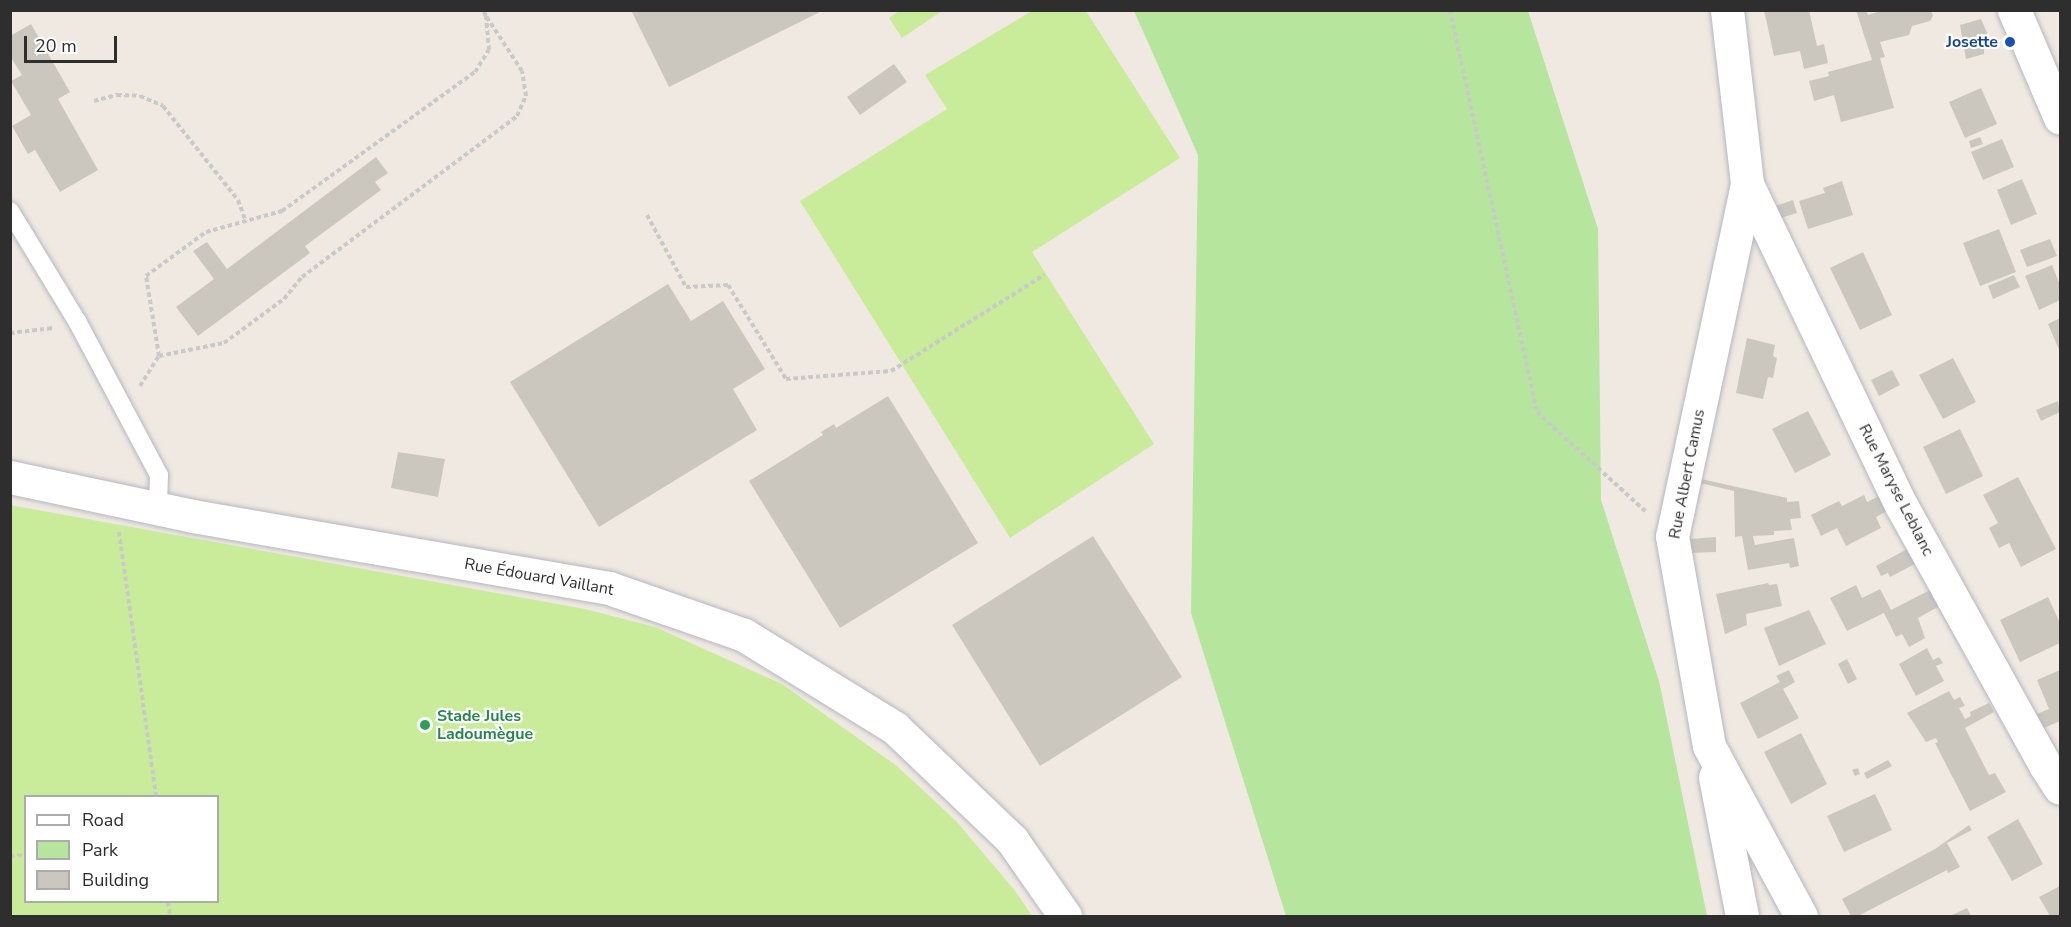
<!DOCTYPE html>
<html>
<head>
<meta charset="utf-8">
<style>
	body { margin:0 }
	#map { position:relative; width:2071px; height:927px; overflow:hidden; background:#efe9e1; font-family:"Nunito Sans",sans-serif }
	div>[style] { position:absolute }
	[style*='--x'] { left:calc(var(--x)*1px); top:calc(var(--y)*1px); width:calc(var(--w)*1px); rotate:calc(var(--a)*1deg) }
	.green>* { inset:0; background:#b6e59e }
	.pitch>* { inset:0; background:#c9ec9a }
	.building>* { inset:0; background:#cbc7bf }
	.path>* { height:4px; margin-top:-2px; transform-origin:0; background:repeating-linear-gradient(90deg,#c9c9c9 0 4.5px,transparent 0 7.5px) }
	.roads { filter:drop-shadow(0 0 2px #b4b7c1) drop-shadow(0 0 2px #b4b7c1) }
	.lane>* { height:18px; margin:-9px; padding:0 9px; transform-origin:9px; border-radius:9px; background:#fff }
	.street>* { height:33px; margin:-16.5px; padding:0 16.5px; transform-origin:16.5px; border-radius:16.5px; background:#fff }
	.secondary>* { height:33px; margin:-16.5px; padding:0 16.5px; transform-origin:16.5px; border-radius:16.5px; background:#fff }
	.dots>* { width:16px; height:16px; translate:-50% -50%; box-sizing:border-box; border:3px solid #fff; border-radius:50% }
	span { translate:-50% -50%; white-space:nowrap; text-align:center; line-height:1.15; -webkit-text-stroke:4.5px #fff; paint-order:stroke }
	.transit-label { font-size:16px; color:#164399; font-weight:700 }
	.right { translate:-100% -50%; text-align:right }
	.street-label { font-size:16px; color:#2e2e2e }
	.leisure-label { font-size:16px; color:#27864d; font-weight:700 }
	.left { translate:0 -50%; text-align:left }
	.frame { position:absolute; inset:0; border:12px solid #2e2e2e; pointer-events:none }
	.legend { position:absolute; left:24px; top:795px; width:195px; height:108px; box-sizing:border-box; background:#fff; border:2px solid #ababab; margin:0; padding:8px 10px; list-style:none; font-size:18px; color:#2e2e2e }
	.legend li { display:flex; align-items:center; gap:12px; height:30px }
	.legend b { width:30px; border:2px solid #ababab }
	.scale { position:absolute; left:24px; top:36px; width:93px; height:27px; box-sizing:border-box; border:3px solid #2e2e2e; border-top:0; padding-left:8px; font-size:18px; line-height:21px; white-space:nowrap; color:#2e2e2e; -webkit-text-stroke:4px #fff; paint-order:stroke }
</style>
</head>
<body>
<div id="map">
	<div class="green">
		<div style="clip-path:polygon(1134px 11px,1528px 11px,1598px 229px,1601px 500px,1659px 681px,1707px 916px,1286px 916px,1191px 613px,1198px 155px)"></div>
	</div>
	<div class="pitch">
		<div style="clip-path:polygon(899px 11px,899px 10px,942px 11px,902px 38px,889px 18px)"></div>
		<div style="clip-path:polygon(1032px 11px,1086px 11px,1180px 158px,1032px 252px,1154px 444px,1010px 538px,800px 201px,947px 109px,925px 75px)"></div>
		<div style="clip-path:polygon(evenodd,10px 505px,585px 609px,655px 627px,782px 684px,897px 766px,956px 821px,1016px 892px,1032px 916px,11px 916px,10px 505px,26px 796px,218px 796px,218px 902px,26px 902px,26px 796px)"></div>
	</div>
	<div class="building">
		<div style="clip-path:polygon(631px 10px,824px 10px,669px 87px)"></div>
		<div style="clip-path:polygon(1764px 10px,1809px 10px,1817px 46px,1824px 44px,1828px 63px,1804px 69px,1800px 51px,1774px 56px)"></div>
		<div style="clip-path:polygon(1856px 10px,1866px 10px,1868px 15px,1884px 10px,1931px 10px,1933px 16px,1930px 21px,1912px 26px,1909px 35px,1880px 42px,1885px 57px,1880px 58px,1894px 108px,1841px 122px,1834px 95px,1814px 101px,1809px 81px,1829px 76px,1828px 72px,1872px 60px)"></div>
		<div style="clip-path:polygon(1981px 19px,1992px 44px,1984px 46px,1984px 54px,1966px 59px,1960px 25px)"></div>
		<div style="clip-path:polygon(31px 24px,70px 92px,58px 99px,98px 170px,60px 192px,35px 150px,28px 154px,12px 126px,31px 115px,11px 81px,22px 75px,10px 56px,10px 36px)"></div>
		<div style="clip-path:polygon(894px 64px,907px 82px,860px 115px,847px 97px)"></div>
		<div style="clip-path:polygon(1981px 88px,1997px 124px,1965px 138px,1949px 102px)"></div>
		<div style="clip-path:polygon(1980px 137px,1983px 144px,1971px 148px,1969px 141px)"></div>
		<div style="clip-path:polygon(2002px 139px,2014px 167px,1983px 180px,1971px 152px)"></div>
		<div style="clip-path:polygon(376px 157px,388px 173px,375px 182px,381px 190px,305px 246px,310px 253px,198px 336px,176px 307px,214px 279px,193px 251px,207px 242px,227px 269px)"></div>
		<div style="clip-path:polygon(2022px 179px,2037px 214px,2011px 225px,1997px 190px)"></div>
		<div style="clip-path:polygon(1842px 181px,1853px 215px,1808px 229px,1799px 201px,1825px 193px,1823px 188px)"></div>
		<div style="clip-path:polygon(1793px 200px,1797px 213px,1777px 219px,1773px 207px)"></div>
		<div style="clip-path:polygon(1999px 229px,2016px 272px,1980px 286px,1963px 243px)"></div>
		<div style="clip-path:polygon(2050px 239px,2057px 256px,2027px 267px,2020px 250px)"></div>
		<div style="clip-path:polygon(1863px 252px,1892px 315px,1860px 330px,1830px 268px)"></div>
		<div style="clip-path:polygon(2052px 265px,2060px 285px,2060px 300px,2039px 310px,2025px 276px)"></div>
		<div style="clip-path:polygon(2014px 275px,2020px 287px,1993px 299px,1988px 286px)"></div>
		<div style="clip-path:polygon(668px 284px,691px 321px,723px 301px,765px 369px,733px 389px,757px 430px,599px 527px,510px 382px)"></div>
		<div style="clip-path:polygon(2060px 318px,2060px 352px,2048px 324px)"></div>
		<div style="clip-path:polygon(1747px 338px,1775px 345px,1773px 356px,1777px 358px,1773px 378px,1768px 377px,1763px 399px,1736px 393px)"></div>
		<div style="clip-path:polygon(1953px 358px,1976px 402px,1943px 419px,1919px 375px)"></div>
		<div style="clip-path:polygon(1892px 370px,1900px 385px,1879px 396px,1871px 380px)"></div>
		<div style="clip-path:polygon(888px 396px,978px 543px,840px 628px,749px 481px,823px 435px,821px 432px,834px 424px,836px 428px)"></div>
		<div style="clip-path:polygon(2058px 401px,2060px 412px,2041px 421px,2036px 410px)"></div>
		<div style="clip-path:polygon(1808px 411px,1831px 455px,1795px 473px,1772px 429px)"></div>
		<div style="clip-path:polygon(1960px 429px,1983px 476px,1946px 494px,1923px 447px)"></div>
		<div style="clip-path:polygon(398px 452px,445px 459px,438px 497px,391px 488px)"></div>
		<div style="clip-path:polygon(2018px 477px,2056px 549px,2021px 567px,2009px 543px,1999px 548px,1989px 528px,1998px 523px,1983px 495px)"></div>
		<div style="clip-path:polygon(1701px 479px,1787px 498px,1787px 502px,1799px 501px,1801px 518px,1790px 519px,1792px 530px,1774px 531px,1774px 535px,1753px 536px,1755px 545px,1794px 538px,1799px 566px,1790px 568px,1789px 563px,1748px 570px,1742px 536px,1735px 537px,1734px 491px,1700px 483px)"></div>
		<div style="clip-path:polygon(1864px 495px,1867px 502px,1879px 496px,1887px 511px,1876px 517px,1881px 528px,1846px 546px,1837px 528px,1821px 536px,1811px 515px,1839px 501px,1842px 506px)"></div>
		<div style="clip-path:polygon(1093px 536px,1182px 677px,1040px 766px,952px 625px)"></div>
		<div style="clip-path:polygon(1716px 537px,1716px 552px,1691px 553px,1690px 539px)"></div>
		<div style="clip-path:polygon(1907px 549px,1915px 564px,1890px 577px,1888px 573px,1881px 576px,1876px 566px)"></div>
		<div style="clip-path:polygon(1768px 583px,1769px 585px,1777px 584px,1782px 606px,1746px 614px,1747px 625px,1725px 634px,1716px 594px)"></div>
		<div style="clip-path:polygon(1856px 585px,1862px 598px,1880px 589px,1891px 610px,1930px 590px,1938px 607px,1918px 618px,1925px 638px,1909px 647px,1902px 634px,1896px 637px,1884px 613px,1847px 631px,1830px 598px)"></div>
		<div style="clip-path:polygon(2048px 597px,2060px 623px,2060px 643px,2020px 662px,2000px 620px)"></div>
		<div style="clip-path:polygon(1809px 610px,1826px 644px,1779px 666px,1764px 628px)"></div>
		<div style="clip-path:polygon(1927px 648px,1933px 660px,1939px 657px,1943px 663px,1936px 666px,1944px 681px,1916px 696px,1899px 664px)"></div>
		<div style="clip-path:polygon(1847px 659px,1857px 679px,1848px 684px,1838px 664px)"></div>
		<div style="clip-path:polygon(1789px 670px,1795px 682px,1783px 689px,1799px 718px,1758px 739px,1740px 703px,1780px 682px,1776px 676px)"></div>
		<div style="clip-path:polygon(2060px 670px,2060px 721px,2044px 728px,2037px 714px,2049px 709px,2037px 680px)"></div>
		<div style="clip-path:polygon(1949px 691px,1954px 700px,1960px 697px,1965px 706px,1959px 708px,1965px 719px,1971px 716px,1970px 712px,1989px 703px,1994px 712px,1965px 728px,1989px 775px,1995px 773px,2006px 792px,1970px 811px,1935px 743px,1938px 742px,1936px 738px,1926px 742px,1907px 713px)"></div>
		<div style="clip-path:polygon(1801px 733px,1827px 784px,1791px 804px,1764px 752px)"></div>
		<div style="clip-path:polygon(1888px 760px,1892px 766px,1867px 779px,1864px 773px)"></div>
		<div style="clip-path:polygon(1858px 768px,1860px 774px,1855px 776px,1852px 770px)"></div>
		<div style="clip-path:polygon(1875px 794px,1892px 830px,1844px 852px,1827px 816px)"></div>
		<div style="clip-path:polygon(2018px 819px,2043px 864px,2012px 881px,1987px 837px)"></div>
		<div style="clip-path:polygon(1969px 825px,1972px 830px,1947px 843px,1960px 867px,1948px 873px,1947px 870px,1858px 916px,1851px 916px,1842px 899px,1935px 849px)"></div>
		<div style="clip-path:polygon(2060px 886px,2060px 916px,2050px 916px,2039px 897px)"></div>
		<div style="clip-path:polygon(1967px 908px,1971px 916px,1950px 916px)"></div>
	</div>
	<div class="path">
		<div style="--x:1450;--y:10;--w:411;--a:77.8"></div>
		<div style="--x:1537;--y:412;--w:147;--a:42.5"></div>
		<div style="--x:94;--y:101;--w:24;--a:-15"></div>
		<div style="--x:117;--y:95;--w:23;--a:2"></div>
		<div style="--x:140;--y:96;--w:25;--a:23"></div>
		<div style="--x:163;--y:106;--w:120;--a:51.4"></div>
		<div style="--x:238;--y:200;--w:23;--a:70"></div>
		<div style="--x:647;--y:215;--w:82;--a:61.6"></div>
		<div style="--x:686;--y:287;--w:42;--a:-2.7"></div>
		<div style="--x:728;--y:285;--w:110;--a:58.3"></div>
		<div style="--x:786;--y:379;--w:105;--a:-4.4"></div>
		<div style="--x:891;--y:371;--w:181;--a:-32.1"></div>
		<div style="--x:10;--y:333;--w:44;--a:-6.5"></div>
		<div style="--x:159;--y:356;--w:81;--a:-99.2"></div>
		<div style="--x:146;--y:276;--w:74;--a:-36.3"></div>
		<div style="--x:206;--y:232;--w:79;--a:-15.4"></div>
		<div style="--x:282;--y:211;--w:238;--a:-35.8"></div>
		<div style="--x:475;--y:72;--w:26;--a:-58"></div>
		<div style="--x:489;--y:50;--w:34;--a:-95"></div>
		<div style="--x:486;--y:16;--w:7;--a:-117"></div>
		<div style="--x:140;--y:386;--w:36;--a:-58"></div>
		<div style="--x:159;--y:356;--w:66;--a:-11.3"></div>
		<div style="--x:224;--y:343;--w:74;--a:-36.3"></div>
		<div style="--x:284;--y:299;--w:28;--a:-51"></div>
		<div style="--x:302;--y:277;--w:269;--a:-36.8"></div>
		<div style="--x:517;--y:116;--w:22;--a:-66"></div>
		<div style="--x:526;--y:96;--w:25;--a:-99"></div>
		<div style="--x:522;--y:71;--w:66;--a:-123.2"></div>
		<div style="--x:119;--y:532;--w:267;--a:82"></div>
		<div style="--x:10;--y:856;--w:16;--a:-4"></div>
		<div style="--x:168;--y:902;--w:14;--a:82"></div>
	</div>
	<div class="roads">
		<div class="lane">
			<div style="--x:10;--y:211;--w:129;--a:58.7"></div>
			<div style="--x:77;--y:321;--w:174;--a:62"></div>
			<div style="--x:159;--y:475;--w:33;--a:92"></div>
		</div>
		<div class="street">
			<div style="--x:1727;--y:10;--w:175;--a:83.4"></div>
			<div style="--x:1747;--y:184;--w:360;--a:102"></div>
			<div style="--x:1672;--y:536;--w:213;--a:80"></div>
			<div style="--x:1709;--y:746;--w:193;--a:61.6"></div>
			<div style="--x:1747;--y:184;--w:356;--a:64.4"></div>
			<div style="--x:1901;--y:505;--w:297;--a:61"></div>
			<div style="--x:2045;--y:765;--w:27;--a:57"></div>
			<div style="--x:10;--y:477;--w:187;--a:12"></div>
			<div style="--x:193;--y:516;--w:422;--a:9.8"></div>
			<div style="--x:609;--y:588;--w:143;--a:19.2"></div>
			<div style="--x:744;--y:635;--w:177;--a:31.6"></div>
			<div style="--x:895;--y:728;--w:162;--a:43.7"></div>
			<div style="--x:1012;--y:840;--w:93;--a:55.1"></div>
			<div style="--x:1715;--y:777;--w:142;--a:79"></div>
		</div>
		<div class="secondary">
			<div style="--x:2014;--y:10;--w:117;--a:66.9"></div>
		</div>
	</div>
	<div class="dots">
		<div style="left:2010px;top:42px;background:#1a4fb4"></div>
		<div style="left:425px;top:725px;background:#2e9e5b"></div>
	</div>
	<div class="transit-label">
		<span class="right" style="left:1998px;top:42px">Josette</span>
	</div>
	<div class="street-label">
		<span style="left:1687px;top:474px;rotate:-79deg">Rue Albert Camus</span>
		<span style="left:1896px;top:490px;rotate:63deg">Rue Maryse Leblanc</span>
		<span style="left:539px;top:577px;rotate:10deg">Rue Édouard Vaillant</span>
	</div>
	<div class="leisure-label">
		<span class="left" style="left:437px;top:725px">Stade Jules<br>Ladoumègue</span>
	</div>
	<div class="frame"></div>
	<ul class="legend">
	<li><b style="height:8px;background:#fff"></b>Road</li>
	<li><b style="height:16px;background:#b6e59e"></b>Park</li>
	<li><b style="height:16px;background:#cbc7bf"></b>Building</li>
	</ul>
	<div class="scale">20 m</div>
</div>
</body>
</html>
